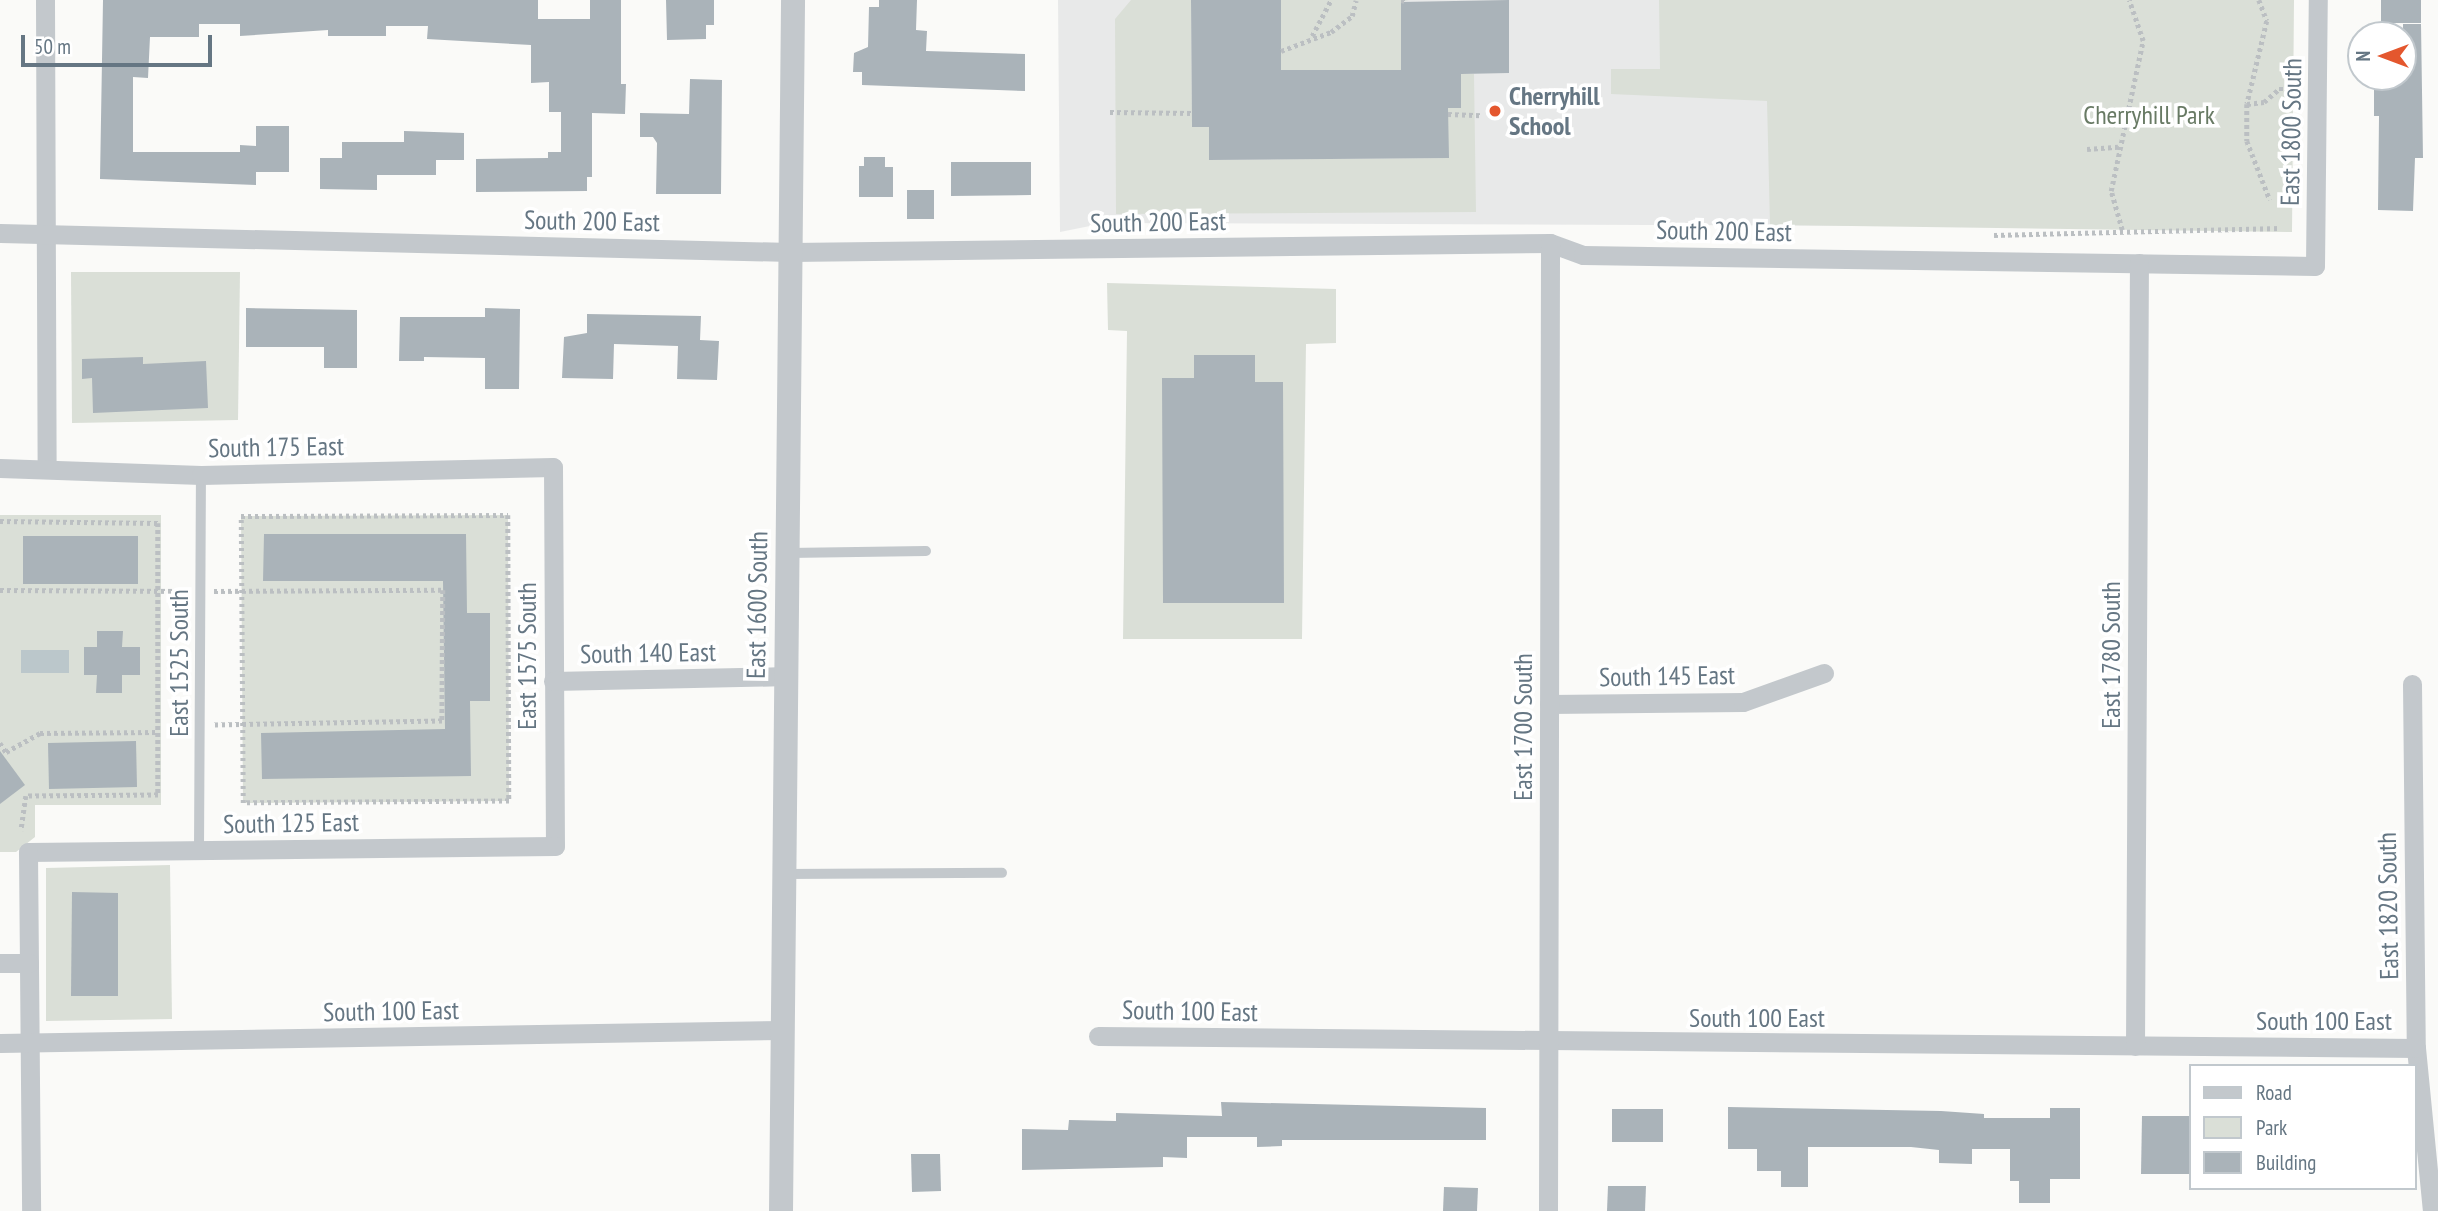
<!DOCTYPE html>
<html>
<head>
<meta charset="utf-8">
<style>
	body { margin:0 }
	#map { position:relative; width:2438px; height:1211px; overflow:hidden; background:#fafaf8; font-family:"PT Sans Narrow",sans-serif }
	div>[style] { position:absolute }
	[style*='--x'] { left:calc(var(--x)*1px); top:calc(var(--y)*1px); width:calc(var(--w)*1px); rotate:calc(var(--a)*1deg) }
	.built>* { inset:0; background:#e8e9e9 }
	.green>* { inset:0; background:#dadfd7 }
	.water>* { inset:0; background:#bbc7cb }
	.building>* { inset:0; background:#aab3b9 }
	.path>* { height:4.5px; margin-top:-2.25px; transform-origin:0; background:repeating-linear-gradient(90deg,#bbbfc2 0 3.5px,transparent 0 7px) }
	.service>* { height:10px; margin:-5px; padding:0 5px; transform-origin:5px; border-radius:5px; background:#c3c8cc }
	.minor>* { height:19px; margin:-9.5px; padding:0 9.5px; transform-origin:9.5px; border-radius:9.5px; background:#c3c8cc }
	.tertiary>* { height:24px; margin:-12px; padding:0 12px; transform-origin:12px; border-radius:12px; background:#c3c8cc }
	.dots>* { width:19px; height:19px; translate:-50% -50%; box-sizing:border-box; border:4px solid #fff; border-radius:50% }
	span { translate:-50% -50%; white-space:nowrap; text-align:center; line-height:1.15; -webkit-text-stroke:7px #fff; paint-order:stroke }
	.poi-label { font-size:26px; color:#657683; font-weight:700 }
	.left { translate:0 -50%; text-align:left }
	.park-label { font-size:26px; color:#687a64 }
	.street-label { font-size:26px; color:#657683 }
	.legend { position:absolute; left:2189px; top:1064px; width:228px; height:126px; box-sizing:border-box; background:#fff; border:2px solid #c1c8cd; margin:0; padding:9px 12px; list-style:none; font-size:21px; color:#657683 }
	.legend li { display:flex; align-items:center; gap:14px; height:35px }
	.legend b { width:35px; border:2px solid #c1c8cd }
	.north { position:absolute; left:2347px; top:21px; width:70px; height:70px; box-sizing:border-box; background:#fff; border:2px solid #c1c8cd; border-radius:50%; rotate:270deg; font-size:19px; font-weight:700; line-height:28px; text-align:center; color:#657683 }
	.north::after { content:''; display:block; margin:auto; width:24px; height:32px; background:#e4572e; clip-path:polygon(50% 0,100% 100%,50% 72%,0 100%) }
	.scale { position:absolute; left:21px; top:35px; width:191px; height:32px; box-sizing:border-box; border:4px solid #657683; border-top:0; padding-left:9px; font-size:21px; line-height:24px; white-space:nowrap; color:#657683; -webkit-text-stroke:5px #fff; paint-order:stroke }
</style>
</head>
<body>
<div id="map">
	<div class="built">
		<div style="clip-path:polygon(1058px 0,1930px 0,1930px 226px,1105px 223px,1060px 232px)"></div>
	</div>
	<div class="green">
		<div style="clip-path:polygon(1131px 0,1191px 0,1192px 126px,1209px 127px,1210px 160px,1448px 158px,1448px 108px,1461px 74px,1474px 74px,1476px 212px,1116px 214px,1115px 19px)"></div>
		<div style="clip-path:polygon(1281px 0,1409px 0,1401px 2px,1401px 70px,1281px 70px)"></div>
		<div style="clip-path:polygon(1659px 0,2294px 0,2292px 232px,1770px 225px,1767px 101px,1611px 94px,1611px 69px,1660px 69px)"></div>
		<div style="clip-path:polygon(71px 272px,240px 272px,238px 420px,72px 423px)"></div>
		<div style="clip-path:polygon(evenodd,1107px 283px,1336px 289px,1336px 343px,1306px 344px,1302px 639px,1123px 639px,1127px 331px,1108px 330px,1107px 283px,1194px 355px,1255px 355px,1255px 382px,1194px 378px,1194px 355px)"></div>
		<div style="clip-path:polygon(0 515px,161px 515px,161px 805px,35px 805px,35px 837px,16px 852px,0 852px)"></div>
		<div style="clip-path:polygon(508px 515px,509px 801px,243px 803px,241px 516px)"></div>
		<div style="clip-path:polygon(170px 865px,172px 1019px,46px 1021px,46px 868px)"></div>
	</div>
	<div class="water">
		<div style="clip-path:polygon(21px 650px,69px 650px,69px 673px,21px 673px)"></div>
	</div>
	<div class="building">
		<div style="clip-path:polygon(103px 0,538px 0,538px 19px,590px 19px,590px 0,621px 0,621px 84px,626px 84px,625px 114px,592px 113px,592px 177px,587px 177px,587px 191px,476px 192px,476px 159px,548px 158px,548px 152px,561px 152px,561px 112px,549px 112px,549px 82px,531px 83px,531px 45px,427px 39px,428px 26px,386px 26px,386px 36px,328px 36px,328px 30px,240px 36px,240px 24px,199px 24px,199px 37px,150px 37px,148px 78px,133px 77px,133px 152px,240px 152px,240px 145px,256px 146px,256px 126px,289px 126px,289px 172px,256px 172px,256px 185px,100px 179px)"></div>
		<div style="clip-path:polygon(666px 0,714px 0,714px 25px,706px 25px,706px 39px,667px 40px)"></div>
		<div style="clip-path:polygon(879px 0,917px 0,916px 30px,927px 31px,926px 51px,1025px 54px,1025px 91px,862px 85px,862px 72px,853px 72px,854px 53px,868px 47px,869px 7px,879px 7px)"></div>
		<div style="clip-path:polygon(1191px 0,1281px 0,1281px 70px,1401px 70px,1401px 2px,1509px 0,1509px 73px,1461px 74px,1461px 108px,1448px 108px,1449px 158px,1209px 160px,1209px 127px,1192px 127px)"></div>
		<div style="clip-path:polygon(2381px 0,2421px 0,2421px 23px,2381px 23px)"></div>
		<div style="clip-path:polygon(2403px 24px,2421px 24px,2423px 158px,2415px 158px,2413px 211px,2378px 210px,2379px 116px,2374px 116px,2374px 80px,2403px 77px)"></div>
		<div style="clip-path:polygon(690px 79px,722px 80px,721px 194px,656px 194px,657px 143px,653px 137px,640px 137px,640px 113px,689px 114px)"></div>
		<div style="clip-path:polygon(404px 131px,464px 133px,464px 160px,436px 160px,436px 175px,377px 175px,377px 190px,320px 189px,320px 158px,342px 158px,342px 142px,404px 142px)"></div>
		<div style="clip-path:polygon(864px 157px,885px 157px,885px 167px,893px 167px,893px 197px,859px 197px,859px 166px,864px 166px)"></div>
		<div style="clip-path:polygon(951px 162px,1031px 162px,1031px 195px,951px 196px)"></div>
		<div style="clip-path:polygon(907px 190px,934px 190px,934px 219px,907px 219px)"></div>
		<div style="clip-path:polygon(246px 308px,357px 310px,357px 368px,324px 368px,324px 347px,246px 347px)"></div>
		<div style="clip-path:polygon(485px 308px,520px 309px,519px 389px,485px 389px,485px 358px,424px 357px,424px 361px,399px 361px,400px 317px,485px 317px)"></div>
		<div style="clip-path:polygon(587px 314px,701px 316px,700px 340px,719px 341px,717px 380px,677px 379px,678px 346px,614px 344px,613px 379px,562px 378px,564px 337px,587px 333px)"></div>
		<div style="clip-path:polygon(1194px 355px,1255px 355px,1255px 382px,1283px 382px,1284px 603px,1163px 603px,1162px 378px,1194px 378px)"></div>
		<div style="clip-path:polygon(143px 357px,143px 364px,206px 361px,208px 408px,93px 413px,92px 378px,82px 379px,82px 359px)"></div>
		<div style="clip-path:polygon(264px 534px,466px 534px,467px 613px,490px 613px,490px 701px,470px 701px,471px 776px,262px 779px,261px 733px,445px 729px,443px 581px,263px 581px)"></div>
		<div style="clip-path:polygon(23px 536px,138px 536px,138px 584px,23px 584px)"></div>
		<div style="clip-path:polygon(97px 631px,123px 631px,122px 647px,140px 647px,140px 675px,122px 675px,122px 693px,96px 693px,97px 675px,84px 675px,84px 647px,97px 647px)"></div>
		<div style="clip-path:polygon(136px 741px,137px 787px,49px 789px,48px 743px)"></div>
		<div style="clip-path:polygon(0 751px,25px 785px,0 804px)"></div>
		<div style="clip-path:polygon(72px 892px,118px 893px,118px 996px,71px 996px)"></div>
		<div style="clip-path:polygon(1221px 1102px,1486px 1108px,1486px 1140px,1282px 1140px,1282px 1146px,1257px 1147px,1257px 1137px,1187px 1137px,1187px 1158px,1163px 1157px,1163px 1167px,1022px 1170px,1022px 1129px,1068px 1130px,1069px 1120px,1116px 1121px,1116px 1113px,1222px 1116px)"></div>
		<div style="clip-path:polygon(1728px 1107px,1941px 1111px,1984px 1114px,1984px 1118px,2050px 1118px,2050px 1108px,2080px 1108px,2080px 1179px,2050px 1179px,2050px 1203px,2019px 1203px,2019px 1181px,2010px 1181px,2010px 1149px,1972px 1149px,1972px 1164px,1939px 1163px,1939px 1150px,1911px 1147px,1808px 1147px,1808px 1187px,1781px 1187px,1781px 1171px,1757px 1171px,1757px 1149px,1728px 1149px)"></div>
		<div style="clip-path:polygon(1612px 1109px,1663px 1109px,1663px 1142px,1612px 1142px)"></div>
		<div style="clip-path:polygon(2142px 1116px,2191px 1116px,2191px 1174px,2141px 1174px)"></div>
		<div style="clip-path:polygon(911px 1154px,940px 1154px,941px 1191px,912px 1192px)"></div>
		<div style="clip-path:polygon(1608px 1186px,1646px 1186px,1645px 1211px,1607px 1211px)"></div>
		<div style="clip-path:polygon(1444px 1187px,1478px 1188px,1477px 1211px,1443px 1211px)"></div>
	</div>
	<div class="path">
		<div style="--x:1401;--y:0;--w:5;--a:11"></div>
		<div style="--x:2259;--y:0;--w:22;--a:69"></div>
		<div style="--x:2267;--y:21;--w:85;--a:103.5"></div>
		<div style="--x:2247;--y:104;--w:37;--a:90"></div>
		<div style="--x:2247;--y:141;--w:63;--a:68.7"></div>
		<div style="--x:1312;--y:36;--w:41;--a:-62.2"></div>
		<div style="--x:1281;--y:51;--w:53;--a:-20.8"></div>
		<div style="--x:1331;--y:32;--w:26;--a:-37"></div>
		<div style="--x:1352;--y:16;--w:16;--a:-76"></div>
		<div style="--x:2247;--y:104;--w:17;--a:-7"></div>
		<div style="--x:2264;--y:102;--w:20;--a:-41"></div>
		<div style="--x:2279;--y:89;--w:17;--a:0"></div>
		<div style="--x:1110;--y:112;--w:82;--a:0.7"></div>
		<div style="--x:1448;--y:114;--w:33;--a:2"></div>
		<div style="--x:2087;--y:149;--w:31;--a:-4"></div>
		<div style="--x:2122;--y:230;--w:41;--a:-105.8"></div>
		<div style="--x:2111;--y:191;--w:153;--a:-78"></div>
		<div style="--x:2143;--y:41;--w:43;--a:-108.9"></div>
		<div style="--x:1994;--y:235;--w:287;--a:-1.4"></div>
		<div style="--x:508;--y:515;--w:286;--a:89.8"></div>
		<div style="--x:509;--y:801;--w:266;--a:179.6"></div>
		<div style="--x:243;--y:803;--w:287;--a:-90.4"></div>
		<div style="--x:241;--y:516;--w:267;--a:-0.2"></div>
		<div style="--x:0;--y:521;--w:158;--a:0.7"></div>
		<div style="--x:158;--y:523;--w:272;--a:90"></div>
		<div style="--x:158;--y:795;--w:132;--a:179.6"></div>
		<div style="--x:26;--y:796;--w:35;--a:98"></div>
		<div style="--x:0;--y:590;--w:185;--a:0.3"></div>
		<div style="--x:214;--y:591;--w:229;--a:-0.3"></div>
		<div style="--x:443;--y:590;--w:131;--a:90.4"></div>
		<div style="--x:442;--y:721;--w:228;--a:179"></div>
		<div style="--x:0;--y:743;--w:11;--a:56"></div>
		<div style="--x:6;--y:752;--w:39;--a:-29"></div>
		<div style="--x:40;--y:733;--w:118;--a:-0.5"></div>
	</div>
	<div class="service">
		<div style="--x:788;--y:553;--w:138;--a:-0.8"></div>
		<div style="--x:199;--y:850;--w:375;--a:-89.7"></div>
		<div style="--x:785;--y:874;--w:217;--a:-0.3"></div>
	</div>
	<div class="minor">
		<div style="--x:45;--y:0;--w:468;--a:89.8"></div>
		<div style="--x:0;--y:233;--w:791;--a:1.38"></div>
		<div style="--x:791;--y:252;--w:759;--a:-0.68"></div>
		<div style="--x:1550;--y:243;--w:35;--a:20"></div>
		<div style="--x:1583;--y:255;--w:732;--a:0.86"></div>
		<div style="--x:2315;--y:266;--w:266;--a:-89.4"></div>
		<div style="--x:0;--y:468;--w:201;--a:2"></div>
		<div style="--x:201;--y:475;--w:352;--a:-1.3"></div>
		<div style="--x:553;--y:467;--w:379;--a:89.7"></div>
		<div style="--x:555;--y:846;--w:527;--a:179.35"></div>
		<div style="--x:28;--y:852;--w:359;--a:89.5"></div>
		<div style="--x:553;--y:681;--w:233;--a:-1.2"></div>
		<div style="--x:2412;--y:684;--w:364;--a:89.4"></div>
		<div style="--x:2416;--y:1048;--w:164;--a:84.4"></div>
		<div style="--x:1549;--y:704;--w:194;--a:-0.6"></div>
		<div style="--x:1743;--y:702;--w:86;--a:-19.7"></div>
		<div style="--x:0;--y:963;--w:29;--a:0"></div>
		<div style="--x:1098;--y:1036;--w:1318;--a:0.52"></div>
		<div style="--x:0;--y:1043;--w:783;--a:-0.95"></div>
		<div style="--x:2135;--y:1046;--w:783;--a:-89.71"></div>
		<div style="--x:1548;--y:1211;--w:968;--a:-89.88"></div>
	</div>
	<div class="tertiary">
		<div style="--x:781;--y:1211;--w:1211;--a:-89.43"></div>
	</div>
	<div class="dots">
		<div style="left:1495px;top:111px;background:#e4572e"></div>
	</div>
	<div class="poi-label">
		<span class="left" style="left:1509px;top:111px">Cherryhill<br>School</span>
	</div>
	<div class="park-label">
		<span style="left:2149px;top:115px">Cherryhill Park</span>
	</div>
	<div class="street-label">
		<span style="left:2291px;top:132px;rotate:-89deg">East 1800 South</span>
		<span style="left:592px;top:221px;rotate:1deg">South 200 East</span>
		<span style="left:1158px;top:222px;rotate:-1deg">South 200 East</span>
		<span style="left:1724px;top:231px;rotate:1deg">South 200 East</span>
		<span style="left:276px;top:447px;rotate:-1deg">South 175 East</span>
		<span style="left:757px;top:605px;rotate:-89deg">East 1600 South</span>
		<span style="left:648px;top:653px;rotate:-1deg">South 140 East</span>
		<span style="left:2111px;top:655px;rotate:-90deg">East 1780 South</span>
		<span style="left:527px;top:656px;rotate:-90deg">East 1575 South</span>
		<span style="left:179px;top:663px;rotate:-90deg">East 1525 South</span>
		<span style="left:1667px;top:676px;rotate:-1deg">South 145 East</span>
		<span style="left:1523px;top:727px;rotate:-90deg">East 1700 South</span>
		<span style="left:291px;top:823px;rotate:-1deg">South 125 East</span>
		<span style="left:2388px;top:906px;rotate:-91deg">East 1820 South</span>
		<span style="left:391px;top:1011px;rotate:-1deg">South 100 East</span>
		<span style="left:1190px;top:1011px;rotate:1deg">South 100 East</span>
		<span style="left:1757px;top:1018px">South 100 East</span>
		<span style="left:2324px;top:1021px">South 100 East</span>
	</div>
	<ul class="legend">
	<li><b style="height:9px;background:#c3c8cc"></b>Road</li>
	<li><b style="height:19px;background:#dadfd7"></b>Park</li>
	<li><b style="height:19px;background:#aab3b9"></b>Building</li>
	</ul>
	<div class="north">N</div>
	<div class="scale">50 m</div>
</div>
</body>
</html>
